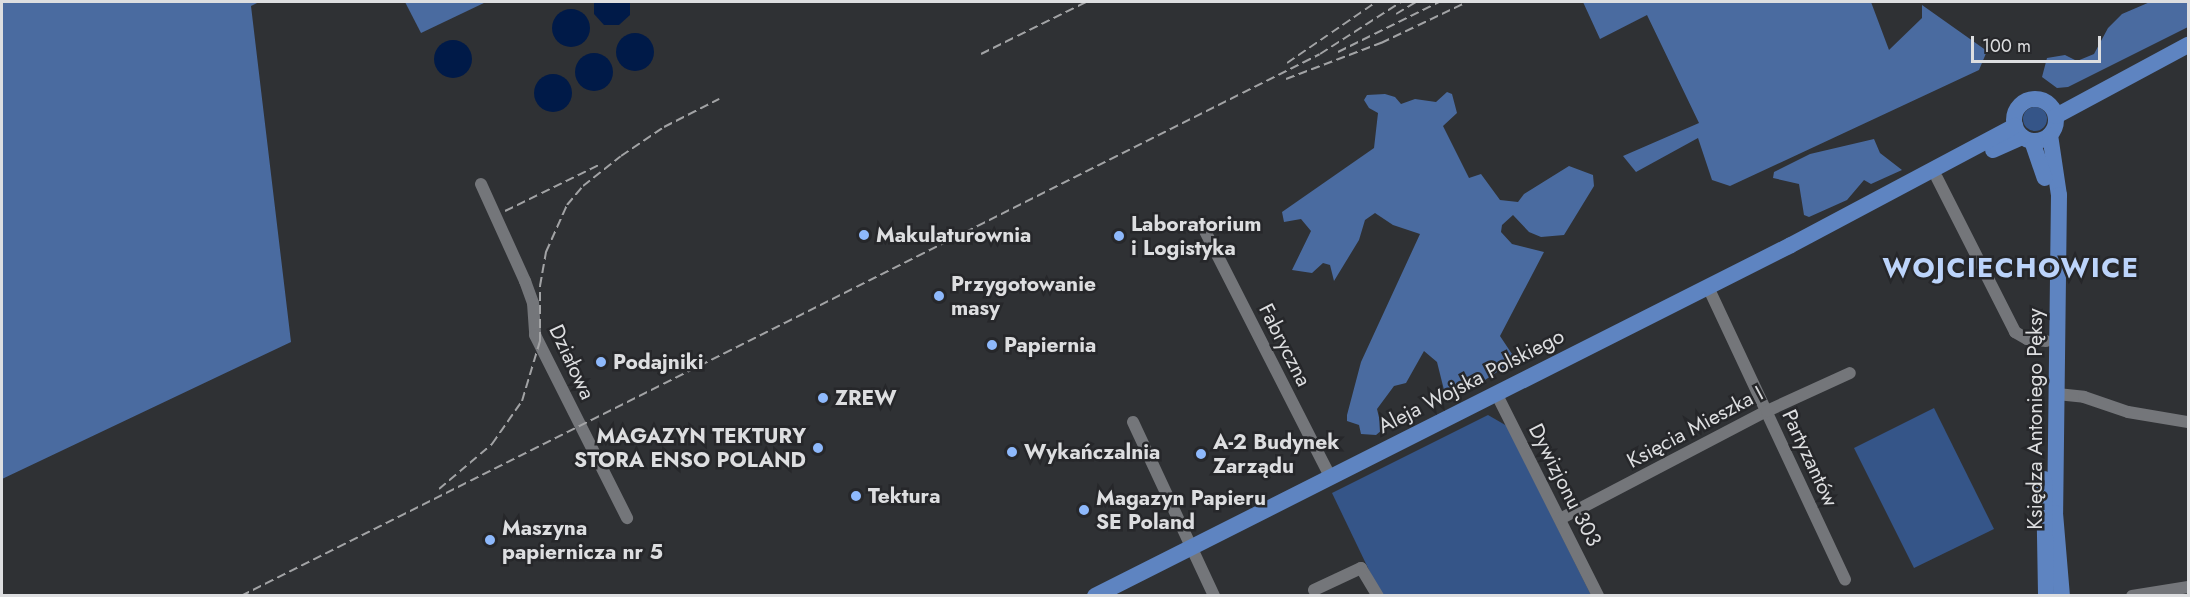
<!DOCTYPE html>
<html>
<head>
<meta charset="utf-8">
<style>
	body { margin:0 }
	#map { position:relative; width:2190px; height:597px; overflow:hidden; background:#2f3134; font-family:Jost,sans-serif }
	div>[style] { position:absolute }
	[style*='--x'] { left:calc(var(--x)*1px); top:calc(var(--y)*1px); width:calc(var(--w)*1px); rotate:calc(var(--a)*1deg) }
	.green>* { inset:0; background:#355588 }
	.round { border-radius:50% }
	.forest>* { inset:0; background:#4a6ba0 }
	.water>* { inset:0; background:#001a48 }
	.minor>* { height:12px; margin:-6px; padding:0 6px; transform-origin:6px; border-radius:6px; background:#74767a }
	.major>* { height:16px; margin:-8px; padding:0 8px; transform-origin:8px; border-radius:8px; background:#5e84c1 }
	.major>.ring { margin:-8px; padding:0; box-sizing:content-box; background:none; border:16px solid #5e84c1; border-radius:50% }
	.rail>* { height:2px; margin-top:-1px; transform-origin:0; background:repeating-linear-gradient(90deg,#a2a3a5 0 9px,transparent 0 13.5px) }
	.dots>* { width:16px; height:16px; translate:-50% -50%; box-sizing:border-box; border:3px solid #26272a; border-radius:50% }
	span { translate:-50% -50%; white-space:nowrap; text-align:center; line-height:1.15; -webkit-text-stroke:5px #26272a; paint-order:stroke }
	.poi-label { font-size:21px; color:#dddee0; font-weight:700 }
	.left { translate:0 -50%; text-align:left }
	.right { translate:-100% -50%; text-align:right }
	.street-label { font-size:21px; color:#dddee0 }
	.district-label { font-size:27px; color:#bcd4fb; font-weight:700; letter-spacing:1.5px }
	.frame { position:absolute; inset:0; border:3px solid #dddee0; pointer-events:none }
	.scale { position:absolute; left:1971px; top:36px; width:130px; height:27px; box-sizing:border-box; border:3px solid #dddee0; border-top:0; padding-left:8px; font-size:18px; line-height:21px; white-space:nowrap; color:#dddee0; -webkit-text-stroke:4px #26272a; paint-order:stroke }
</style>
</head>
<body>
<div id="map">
	<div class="green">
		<div class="round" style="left:2023px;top:107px;width:24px;height:24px"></div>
		<div style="clip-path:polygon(1934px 408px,1994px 529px,1914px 568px,1854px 448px)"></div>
		<div style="clip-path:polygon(1488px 415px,1507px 426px,1591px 595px,1381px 595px,1332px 493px)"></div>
	</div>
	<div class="forest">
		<div style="clip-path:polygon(2px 2px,259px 2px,251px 6px,291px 342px,2px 479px)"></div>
		<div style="clip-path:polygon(405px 2px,486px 2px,421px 33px)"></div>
		<div style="clip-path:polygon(1583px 2px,1871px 2px,1889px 50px,1922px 18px,1922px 5px,1987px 51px,1979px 70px,1730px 186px,1712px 180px,1698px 138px,1636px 172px,1623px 156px,1699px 123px,1647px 15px,1600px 39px)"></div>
		<div style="clip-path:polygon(2150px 2px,2188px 2px,2188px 27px,2068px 87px,2057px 88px,2042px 77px,2047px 58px,2065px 55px,2077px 61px,2094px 54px,2108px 28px,2122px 14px)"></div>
		<div style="clip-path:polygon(1447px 92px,1452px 94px,1457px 113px,1443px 126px,1469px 178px,1481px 174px,1500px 200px,1518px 202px,1524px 194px,1569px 166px,1593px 175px,1594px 186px,1564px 235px,1541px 237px,1529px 232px,1513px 215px,1502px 225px,1501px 232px,1512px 244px,1544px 252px,1500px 336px,1512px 354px,1509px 364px,1473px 388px,1449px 391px,1444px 390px,1437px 362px,1424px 351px,1406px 383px,1394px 386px,1377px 409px,1382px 430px,1376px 435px,1361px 434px,1359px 425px,1347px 421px,1347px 415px,1361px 362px,1420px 234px,1393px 225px,1375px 213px,1365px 220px,1359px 240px,1334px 281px,1330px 265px,1323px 263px,1312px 273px,1292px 270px,1311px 231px,1301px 219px,1284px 222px,1282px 212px,1374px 148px,1378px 113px,1369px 108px,1364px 100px,1367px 95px,1385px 94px,1395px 97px,1401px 104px,1415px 99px,1436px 102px)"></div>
		<div style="clip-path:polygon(1874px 139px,1880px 153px,1902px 170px,1871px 184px,1864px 180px,1847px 200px,1809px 217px,1804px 215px,1799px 184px,1773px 178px,1774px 172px,1810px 154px)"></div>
	</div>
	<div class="water">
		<div style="clip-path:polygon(594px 2px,630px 2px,630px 15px,619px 25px,604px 25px,594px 14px)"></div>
		<div class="round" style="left:552px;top:9px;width:38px;height:38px"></div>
		<div class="round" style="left:616px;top:33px;width:38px;height:38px"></div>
		<div class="round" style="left:434px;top:40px;width:38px;height:38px"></div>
		<div class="round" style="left:575px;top:53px;width:38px;height:38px"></div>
		<div class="round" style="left:534px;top:74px;width:38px;height:38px"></div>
	</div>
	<div class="minor">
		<div style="--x:1937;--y:178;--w:173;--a:63.1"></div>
		<div style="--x:2015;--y:332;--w:14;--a:30"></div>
		<div style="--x:2027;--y:339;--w:19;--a:6"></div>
		<div style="--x:481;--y:184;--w:107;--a:65.6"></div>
		<div style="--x:525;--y:281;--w:23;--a:70"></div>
		<div style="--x:533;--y:303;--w:32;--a:86"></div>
		<div style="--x:535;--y:335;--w:205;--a:63.3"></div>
		<div style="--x:1205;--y:231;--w:277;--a:63"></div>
		<div style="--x:1708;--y:287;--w:323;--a:64.9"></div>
		<div style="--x:1496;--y:393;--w:227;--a:63.3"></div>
		<div style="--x:2057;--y:394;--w:27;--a:6"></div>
		<div style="--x:2084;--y:397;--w:46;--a:18.8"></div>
		<div style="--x:2128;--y:412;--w:61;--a:9.5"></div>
		<div style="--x:1133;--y:422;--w:192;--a:65"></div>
		<div style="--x:1560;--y:519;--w:233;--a:-27.6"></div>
		<div style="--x:1767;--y:411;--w:91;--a:-24.6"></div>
		<div style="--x:1314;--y:590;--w:52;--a:-25.1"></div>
		<div style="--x:1361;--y:568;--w:33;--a:59"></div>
		<div style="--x:2132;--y:596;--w:57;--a:-9.1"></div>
	</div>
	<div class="major">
		<div class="ring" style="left:2014px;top:99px;width:26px;height:26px"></div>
		<div style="--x:2056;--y:116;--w:150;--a:-28.3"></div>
		<div style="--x:2050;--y:135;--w:61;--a:81.5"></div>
		<div style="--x:2059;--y:195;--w:318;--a:90.7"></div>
		<div style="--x:2055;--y:513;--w:83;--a:85.2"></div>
		<div style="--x:2032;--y:141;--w:39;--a:71"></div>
		<div style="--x:1993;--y:150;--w:32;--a:-24"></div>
		<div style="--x:2044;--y:479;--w:117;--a:89"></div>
		<div style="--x:1095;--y:596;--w:779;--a:-26.76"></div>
		<div style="--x:1791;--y:245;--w:254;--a:-28"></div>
	</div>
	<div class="rail">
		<div style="--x:1396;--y:14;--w:23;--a:-31"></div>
		<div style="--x:1338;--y:52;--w:113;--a:-26.3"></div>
		<div style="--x:981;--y:54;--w:117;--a:-26.3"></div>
		<div style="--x:1287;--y:63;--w:108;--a:-34.4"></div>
		<div style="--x:1286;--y:79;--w:102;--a:-20.8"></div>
		<div style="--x:1381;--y:43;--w:95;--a:-25.5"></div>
		<div style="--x:505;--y:211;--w:107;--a:-26.1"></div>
		<div style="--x:439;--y:489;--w:70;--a:-40.3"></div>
		<div style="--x:492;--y:444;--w:52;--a:-55.1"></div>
		<div style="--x:522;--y:401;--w:63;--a:-73.3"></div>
		<div style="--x:540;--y:341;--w:55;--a:-90"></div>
		<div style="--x:540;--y:286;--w:35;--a:-80"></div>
		<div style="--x:546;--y:252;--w:51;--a:-65.9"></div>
		<div style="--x:567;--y:205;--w:25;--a:-50"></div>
		<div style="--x:583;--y:186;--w:48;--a:-38.3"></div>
		<div style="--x:621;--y:156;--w:52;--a:-34"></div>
		<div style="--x:664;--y:127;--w:62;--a:-27"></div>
		<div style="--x:241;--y:596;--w:1207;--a:-26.67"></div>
		<div style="--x:1320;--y:54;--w:96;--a:-32.7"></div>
	</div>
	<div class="dots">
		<div style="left:864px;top:235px;background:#8eb9fc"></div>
		<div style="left:1119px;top:236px;background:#8eb9fc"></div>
		<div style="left:939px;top:296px;background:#8eb9fc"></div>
		<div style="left:992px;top:345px;background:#8eb9fc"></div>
		<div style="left:601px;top:362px;background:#8eb9fc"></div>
		<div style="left:823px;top:398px;background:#8eb9fc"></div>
		<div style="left:818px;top:448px;background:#8eb9fc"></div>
		<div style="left:1012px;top:452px;background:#8eb9fc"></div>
		<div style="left:1201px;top:454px;background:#8eb9fc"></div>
		<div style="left:856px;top:496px;background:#8eb9fc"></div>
		<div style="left:1084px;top:510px;background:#8eb9fc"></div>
		<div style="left:490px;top:540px;background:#8eb9fc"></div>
	</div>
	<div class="poi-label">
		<span class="left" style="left:1131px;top:236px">Laboratorium<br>i Logistyka</span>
		<span class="left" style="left:876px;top:235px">Makulaturownia</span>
		<span class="left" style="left:951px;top:296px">Przygotowanie<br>masy</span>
		<span class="left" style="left:1004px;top:345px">Papiernia</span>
		<span class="left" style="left:613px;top:362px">Podajniki</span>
		<span class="left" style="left:835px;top:398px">ZREW</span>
		<span class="right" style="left:806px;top:448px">MAGAZYN TEKTURY<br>STORA ENSO POLAND</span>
		<span class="left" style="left:1213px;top:454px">A-2 Budynek<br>Zarządu</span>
		<span class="left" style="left:1024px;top:452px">Wykańczalnia</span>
		<span class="left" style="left:868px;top:496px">Tektura</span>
		<span class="left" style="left:1096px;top:510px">Magazyn Papieru<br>SE Poland</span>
		<span class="left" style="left:502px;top:540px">Maszyna<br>papiernicza nr 5</span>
	</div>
	<div class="street-label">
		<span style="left:1285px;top:345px;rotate:63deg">Fabryczna</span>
		<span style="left:572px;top:362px;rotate:65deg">Działowa</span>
		<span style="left:1471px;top:381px;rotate:-27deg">Aleja Wojska Polskiego</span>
		<span style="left:2035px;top:419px;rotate:-90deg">Księdza Antoniego Pęksy</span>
		<span style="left:1695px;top:427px;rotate:-28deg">Księcia Mieszka I</span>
		<span style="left:1810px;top:458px;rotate:65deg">Partyzantów</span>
		<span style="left:1565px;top:485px;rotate:63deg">Dywizjonu 303</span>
	</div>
	<div class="district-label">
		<span style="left:2011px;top:268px">WOJCIECHOWICE</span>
	</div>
	<div class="frame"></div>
	<div class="scale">100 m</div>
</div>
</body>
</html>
